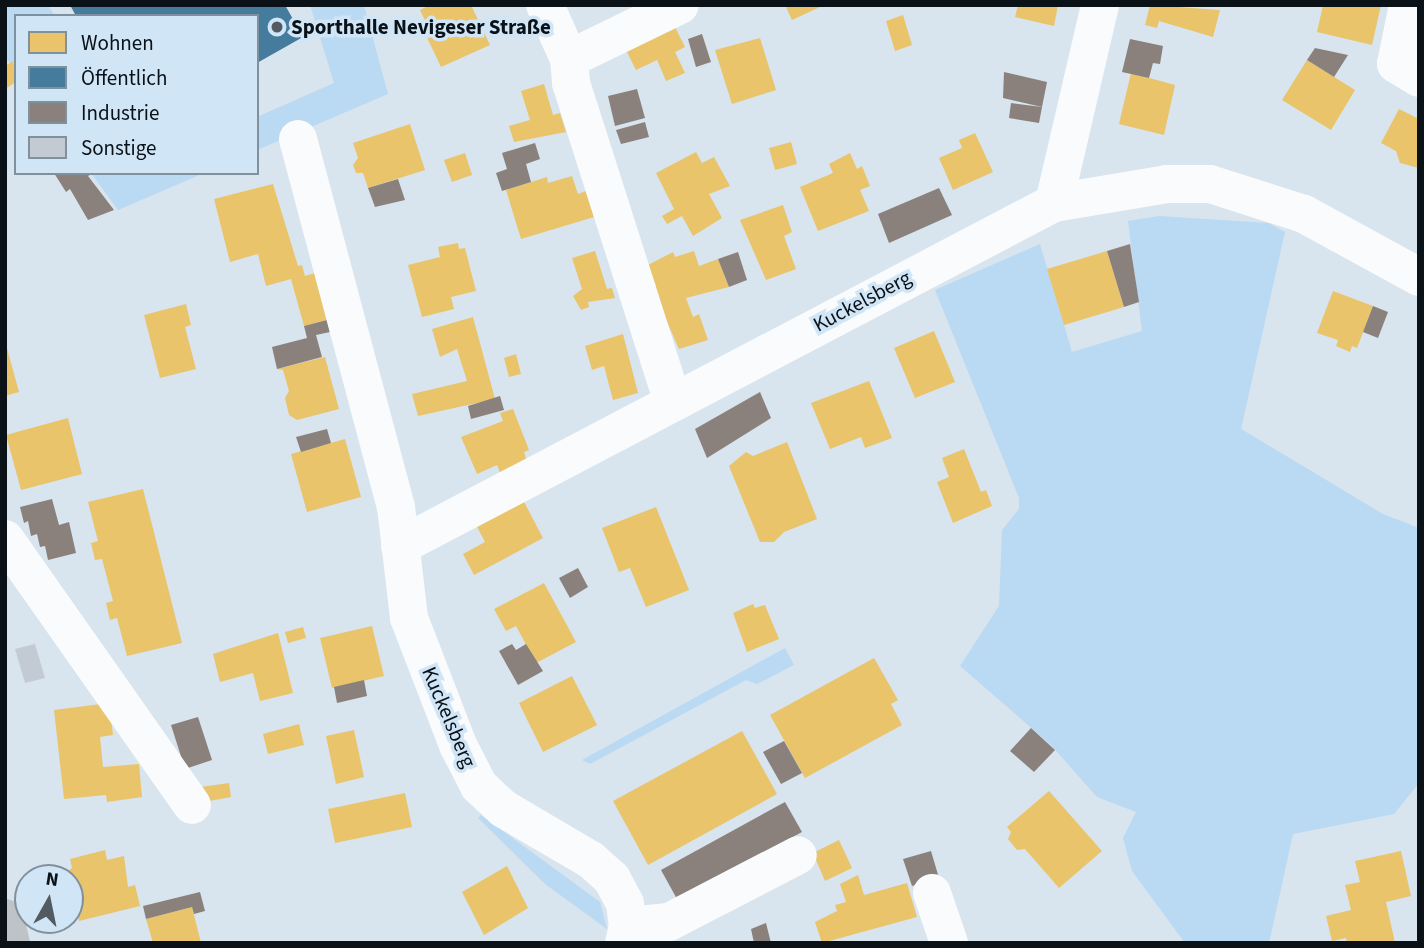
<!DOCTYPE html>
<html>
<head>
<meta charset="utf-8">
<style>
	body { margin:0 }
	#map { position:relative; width:1424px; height:948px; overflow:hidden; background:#d8e4ee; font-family:"Source Sans 3",sans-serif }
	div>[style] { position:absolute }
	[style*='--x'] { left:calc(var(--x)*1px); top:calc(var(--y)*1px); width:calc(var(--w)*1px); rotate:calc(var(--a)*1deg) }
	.green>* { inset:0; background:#bad9f2 }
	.homes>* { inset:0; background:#e9c46a }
	.public>* { inset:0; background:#457b9d }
	.industry>* { inset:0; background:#8a817c }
	.building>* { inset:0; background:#c2cbd3 }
	.minor>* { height:38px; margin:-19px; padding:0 19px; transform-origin:19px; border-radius:19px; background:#f9fbfc }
	.major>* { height:38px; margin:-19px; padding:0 19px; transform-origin:19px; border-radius:19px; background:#bec3c7 }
	.dots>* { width:19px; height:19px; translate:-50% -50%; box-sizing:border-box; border:4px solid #d0e5f6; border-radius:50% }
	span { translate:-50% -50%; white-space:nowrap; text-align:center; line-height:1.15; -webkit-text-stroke:7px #d0e5f6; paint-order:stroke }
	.poi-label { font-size:21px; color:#0a1117; font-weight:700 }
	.left { translate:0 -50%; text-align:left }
	.street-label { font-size:21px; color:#0a1117 }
	.frame { position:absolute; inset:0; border:7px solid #0a1117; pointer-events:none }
	.legend { position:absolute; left:14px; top:14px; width:245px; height:161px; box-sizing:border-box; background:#d0e5f6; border:2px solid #81909d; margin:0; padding:9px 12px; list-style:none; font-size:21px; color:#0a1117 }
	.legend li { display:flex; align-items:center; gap:14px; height:35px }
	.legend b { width:35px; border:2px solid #81909d }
	.north { position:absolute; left:14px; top:864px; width:70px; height:70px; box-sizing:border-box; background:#d0e5f6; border:2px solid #81909d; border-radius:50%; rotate:9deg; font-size:19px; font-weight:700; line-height:28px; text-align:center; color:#0a1117 }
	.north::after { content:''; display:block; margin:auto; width:24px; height:32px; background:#525b62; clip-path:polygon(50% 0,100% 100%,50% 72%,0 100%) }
</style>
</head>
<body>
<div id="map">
	<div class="green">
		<div style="clip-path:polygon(5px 5px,48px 5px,55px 16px,16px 16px,16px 71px,5px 57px)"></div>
		<div style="clip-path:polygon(310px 5px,364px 5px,388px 94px,257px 150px,257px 117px,334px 83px)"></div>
		<div style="clip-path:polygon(91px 173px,204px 173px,118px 210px)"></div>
		<div style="clip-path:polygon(1159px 216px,1268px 223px,1285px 232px,1241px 429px,1383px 514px,1419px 528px,1419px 783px,1394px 814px,1293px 834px,1269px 943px,1185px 943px,1132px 871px,1123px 838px,1136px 812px,1097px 797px,1051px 745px,960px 666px,999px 606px,1002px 530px,1019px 509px,1019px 498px,935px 290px,1040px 244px,1072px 352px,1142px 331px,1128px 221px)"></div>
		<div style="clip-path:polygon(785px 648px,794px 665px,757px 684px,746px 680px,590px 764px,582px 760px)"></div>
		<div style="clip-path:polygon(481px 815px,600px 902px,607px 929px,545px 884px,478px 818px)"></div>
	</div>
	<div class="homes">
		<div style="clip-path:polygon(430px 5px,471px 5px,490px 45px,441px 67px,423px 29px,428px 27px,420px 10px)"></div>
		<div style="clip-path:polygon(785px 5px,819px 5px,820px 7px,792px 20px)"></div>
		<div style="clip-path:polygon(1018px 5px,1058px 5px,1054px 26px,1015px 17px)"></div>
		<div style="clip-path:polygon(1150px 5px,1220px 10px,1213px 37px,1159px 21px,1157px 28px,1145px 25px)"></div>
		<div style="clip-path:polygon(1323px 5px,1381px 5px,1372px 45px,1317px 32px)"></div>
		<div style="clip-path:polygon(903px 15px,912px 45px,895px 51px,886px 21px)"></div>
		<div style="clip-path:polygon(674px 25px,685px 47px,675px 52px,685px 73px,666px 81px,657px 60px,636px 70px,625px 48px)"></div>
		<div style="clip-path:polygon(760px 38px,776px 90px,732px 104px,715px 50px)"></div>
		<div style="clip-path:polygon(1307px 60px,1355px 90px,1331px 130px,1282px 100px)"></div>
		<div style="clip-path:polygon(13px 61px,16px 82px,5px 89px,5px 66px)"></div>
		<div style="clip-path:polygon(1131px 73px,1175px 85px,1164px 135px,1119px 124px)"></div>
		<div style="clip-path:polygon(544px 84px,553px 115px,560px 113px,566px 132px,514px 142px,509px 126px,530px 120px,521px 91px)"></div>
		<div style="clip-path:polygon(1399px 109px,1419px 119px,1419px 168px,1400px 163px,1396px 151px,1381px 143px)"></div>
		<div style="clip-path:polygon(410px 124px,425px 170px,368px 188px,363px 173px,356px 173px,353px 165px,358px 158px,353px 143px)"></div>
		<div style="clip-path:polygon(975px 133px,993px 172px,953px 190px,939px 158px,962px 148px,959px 140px)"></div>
		<div style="clip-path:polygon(791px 142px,797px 164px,775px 170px,769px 148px)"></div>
		<div style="clip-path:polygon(696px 152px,702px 163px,714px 157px,730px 186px,709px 194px,722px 218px,693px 236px,682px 216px,667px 224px,662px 216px,674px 209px,656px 173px)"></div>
		<div style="clip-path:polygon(465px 153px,472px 175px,452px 182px,444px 160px)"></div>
		<div style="clip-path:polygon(850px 153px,857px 169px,862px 166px,870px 186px,860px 190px,869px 211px,818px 231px,800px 187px,833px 173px,829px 164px)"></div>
		<div style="clip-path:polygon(572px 176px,578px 194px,586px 191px,594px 217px,521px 239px,506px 190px,547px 177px,548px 183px)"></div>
		<div style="clip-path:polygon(273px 184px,298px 266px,302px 265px,305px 276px,315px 273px,327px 320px,304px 326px,291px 279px,266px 286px,258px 254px,230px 262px,214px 199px)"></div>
		<div style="clip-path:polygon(783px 205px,792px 232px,784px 236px,796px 269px,766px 280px,740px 220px)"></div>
		<div style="clip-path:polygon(458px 243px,459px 249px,465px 248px,476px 291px,451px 297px,454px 309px,422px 317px,408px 265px,440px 257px,438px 247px)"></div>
		<div style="clip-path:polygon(595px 251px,607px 289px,612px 288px,615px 298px,588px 302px,589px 307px,581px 310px,573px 296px,582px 289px,572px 258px)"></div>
		<div style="clip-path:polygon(694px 251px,699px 266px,718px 259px,729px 287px,686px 298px,693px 317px,699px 314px,708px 340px,679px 349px,653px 290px,656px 286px,648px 265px,673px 252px,675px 257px)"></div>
		<div style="clip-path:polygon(1107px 251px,1124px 307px,1064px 325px,1047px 269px)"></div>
		<div style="clip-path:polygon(1333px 291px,1373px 306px,1357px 348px,1352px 346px,1350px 352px,1336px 346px,1338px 340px,1317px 333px)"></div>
		<div style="clip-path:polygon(186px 304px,191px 325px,185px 327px,196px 369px,160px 378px,144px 315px)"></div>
		<div style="clip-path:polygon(473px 317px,495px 399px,418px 416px,412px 394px,467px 381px,457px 349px,440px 357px,432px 329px)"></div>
		<div style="clip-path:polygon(934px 331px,955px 382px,915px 398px,894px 348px)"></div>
		<div style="clip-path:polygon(623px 334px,638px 393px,613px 400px,604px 366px,592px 370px,585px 346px)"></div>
		<div style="clip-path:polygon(5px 341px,19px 392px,5px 396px)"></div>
		<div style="clip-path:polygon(516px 354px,521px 374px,509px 377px,504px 358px)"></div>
		<div style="clip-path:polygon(325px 357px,339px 409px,297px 420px,289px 415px,285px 398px,289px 391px,283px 370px,277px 369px)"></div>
		<div style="clip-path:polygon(869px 381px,892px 438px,865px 448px,861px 437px,830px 449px,811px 403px)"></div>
		<div style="clip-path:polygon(513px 409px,529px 450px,524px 452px,528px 465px,502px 478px,497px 465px,477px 474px,461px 437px,503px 421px,500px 413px)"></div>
		<div style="clip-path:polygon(68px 418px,82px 474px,21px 490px,6px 435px)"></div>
		<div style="clip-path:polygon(345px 439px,361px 497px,307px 512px,291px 454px)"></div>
		<div style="clip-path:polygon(787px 442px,817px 519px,784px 532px,774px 542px,760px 542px,729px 466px,746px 452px,753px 456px)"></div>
		<div style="clip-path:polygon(964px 449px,981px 492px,986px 490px,992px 506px,953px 523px,937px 482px,949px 477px,942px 458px)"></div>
		<div style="clip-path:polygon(143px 489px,182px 643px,127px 656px,117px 618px,110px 620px,106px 603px,113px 601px,102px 559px,95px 560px,91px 543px,98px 541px,88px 502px)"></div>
		<div style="clip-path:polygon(523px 500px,543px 538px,474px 575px,463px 554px,485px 542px,476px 525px)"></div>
		<div style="clip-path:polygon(656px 507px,689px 590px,646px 607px,630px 568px,619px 572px,602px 528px)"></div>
		<div style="clip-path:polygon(544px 583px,576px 642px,536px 663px,516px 626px,506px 631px,494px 609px)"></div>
		<div style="clip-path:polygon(753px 604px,755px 608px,765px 605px,779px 639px,747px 652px,733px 613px)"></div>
		<div style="clip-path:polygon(372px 626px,384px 676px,332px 688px,320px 638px)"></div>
		<div style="clip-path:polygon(303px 627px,306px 638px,288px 643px,285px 632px)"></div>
		<div style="clip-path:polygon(278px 633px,293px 693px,260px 701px,253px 673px,220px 682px,213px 654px)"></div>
		<div style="clip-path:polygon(874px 658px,898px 700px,891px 704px,902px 725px,805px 778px,770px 715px)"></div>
		<div style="clip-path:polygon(572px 676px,597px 725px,543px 752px,519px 703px)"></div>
		<div style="clip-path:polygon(109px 703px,113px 735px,100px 737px,103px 767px,139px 764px,142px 797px,107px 802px,106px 795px,64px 799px,54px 710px)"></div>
		<div style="clip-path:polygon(299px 724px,304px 745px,268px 754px,263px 734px)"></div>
		<div style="clip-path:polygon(354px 730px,364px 777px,336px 784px,326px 736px)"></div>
		<div style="clip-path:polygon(742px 731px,777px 794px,648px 865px,613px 801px)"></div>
		<div style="clip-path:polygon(229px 783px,231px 797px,204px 802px,201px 787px)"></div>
		<div style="clip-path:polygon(1049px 791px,1102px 851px,1059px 888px,1025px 849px,1017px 850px,1008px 839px,1011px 832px,1007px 827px)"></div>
		<div style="clip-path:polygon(405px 793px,412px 827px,335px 843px,328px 809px)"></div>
		<div style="clip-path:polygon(839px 840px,852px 868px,825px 881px,813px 853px)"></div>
		<div style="clip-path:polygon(105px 850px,107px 860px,124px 856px,128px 887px,135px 885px,140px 906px,79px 921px,70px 878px,59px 877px,72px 868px,70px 859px)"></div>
		<div style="clip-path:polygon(1401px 851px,1411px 896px,1386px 902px,1395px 943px,1347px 943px,1346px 938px,1332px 941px,1326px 916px,1351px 910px,1345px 885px,1360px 882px,1355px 861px)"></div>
		<div style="clip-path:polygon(507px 866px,528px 908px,484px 935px,462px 892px)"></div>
		<div style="clip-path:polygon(858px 875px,864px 895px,907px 883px,917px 917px,822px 943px,815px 922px,837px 911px,835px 905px,846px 902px,840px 884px)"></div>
		<div style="clip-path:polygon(192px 907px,201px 943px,153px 943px,146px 919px)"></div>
	</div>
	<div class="public">
		<div style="clip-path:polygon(70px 5px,285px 5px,303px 37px,257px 63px,257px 16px,76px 16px)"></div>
	</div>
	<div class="industry">
		<div style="clip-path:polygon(702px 34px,711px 62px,696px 67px,688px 39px)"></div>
		<div style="clip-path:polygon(1130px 39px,1163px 46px,1160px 64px,1153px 63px,1149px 78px,1122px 72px)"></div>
		<div style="clip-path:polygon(1315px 48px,1348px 55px,1334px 77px,1307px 60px)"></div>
		<div style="clip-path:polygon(1004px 72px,1047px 82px,1042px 107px,1003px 98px)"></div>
		<div style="clip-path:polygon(637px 89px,645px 118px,615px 126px,608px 96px)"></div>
		<div style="clip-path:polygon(1011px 103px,1042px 107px,1039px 123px,1009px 118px)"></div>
		<div style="clip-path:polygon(645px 122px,649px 137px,621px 144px,616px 130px)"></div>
		<div style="clip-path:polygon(535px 143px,540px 159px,526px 164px,531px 182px,502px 191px,496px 173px,507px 169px,502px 153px)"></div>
		<div style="clip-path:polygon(54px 173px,93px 173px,88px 176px,114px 210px,88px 220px,70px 189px,66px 192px)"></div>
		<div style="clip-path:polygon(398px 179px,405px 200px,375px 207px,368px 188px)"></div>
		<div style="clip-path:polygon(939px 188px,952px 215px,889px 243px,878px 214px)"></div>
		<div style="clip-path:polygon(1130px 244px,1139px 302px,1124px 307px,1107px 251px)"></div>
		<div style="clip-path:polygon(738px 252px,747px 280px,729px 287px,718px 259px)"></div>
		<div style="clip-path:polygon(1373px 306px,1388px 312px,1378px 338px,1363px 332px)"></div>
		<div style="clip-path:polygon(327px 320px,330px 332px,316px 335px,322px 357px,277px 369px,272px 347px,307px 338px,304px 326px)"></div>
		<div style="clip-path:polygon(760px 392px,771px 418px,707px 458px,695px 429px)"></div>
		<div style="clip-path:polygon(500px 396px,504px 410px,471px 419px,468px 406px)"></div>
		<div style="clip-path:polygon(327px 429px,331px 443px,301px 452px,296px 437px)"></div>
		<div style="clip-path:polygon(52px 499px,59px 525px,69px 522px,76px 553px,48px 560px,45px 546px,40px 547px,37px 534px,31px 536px,28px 521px,24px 523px,20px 507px)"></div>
		<div style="clip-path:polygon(578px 568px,588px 587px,570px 598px,559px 578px)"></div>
		<div style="clip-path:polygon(512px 644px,516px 650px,526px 644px,543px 671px,518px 685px,499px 651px)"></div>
		<div style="clip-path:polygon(364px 680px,367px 696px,337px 703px,334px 687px)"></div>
		<div style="clip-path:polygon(198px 717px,212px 760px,185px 769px,171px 725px)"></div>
		<div style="clip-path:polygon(1031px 728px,1055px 750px,1034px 772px,1010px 751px)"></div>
		<div style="clip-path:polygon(784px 741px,802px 773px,781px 784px,763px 752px)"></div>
		<div style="clip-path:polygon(785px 802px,802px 832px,677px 899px,661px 870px)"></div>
		<div style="clip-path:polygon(931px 851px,939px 878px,912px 886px,903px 859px)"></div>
		<div style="clip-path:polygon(200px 892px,205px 911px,194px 914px,192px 907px,146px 919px,143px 906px)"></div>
		<div style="clip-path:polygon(766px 923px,771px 943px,754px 943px,751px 929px)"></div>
	</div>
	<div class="building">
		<div style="clip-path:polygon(35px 644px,45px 678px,25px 683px,15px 649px)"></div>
	</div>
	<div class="minor">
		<div style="--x:545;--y:5;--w:59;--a:66"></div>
		<div style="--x:569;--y:59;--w:24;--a:85"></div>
		<div style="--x:571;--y:83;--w:335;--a:72.3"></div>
		<div style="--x:1408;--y:5;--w:60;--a:101.5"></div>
		<div style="--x:1396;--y:64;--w:27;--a:31"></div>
		<div style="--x:569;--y:59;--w:123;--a:-25.9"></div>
		<div style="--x:298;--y:139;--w:381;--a:75.1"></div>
		<div style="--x:396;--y:507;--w:112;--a:83.3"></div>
		<div style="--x:409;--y:618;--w:136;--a:68.9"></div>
		<div style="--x:458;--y:745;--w:46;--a:62.9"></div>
		<div style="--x:479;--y:786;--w:34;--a:43"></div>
		<div style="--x:504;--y:809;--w:101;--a:30.4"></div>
		<div style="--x:591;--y:860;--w:28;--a:42"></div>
		<div style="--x:612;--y:879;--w:27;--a:62"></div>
		<div style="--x:625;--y:903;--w:23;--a:83"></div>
		<div style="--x:628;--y:926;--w:17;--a:103"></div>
		<div style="--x:1054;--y:203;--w:115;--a:-9.5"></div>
		<div style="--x:1167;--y:184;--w:43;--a:0"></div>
		<div style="--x:1210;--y:184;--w:99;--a:17.7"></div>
		<div style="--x:1304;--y:214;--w:131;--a:28.7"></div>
		<div style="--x:5;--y:539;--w:325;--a:54.9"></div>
		<div style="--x:400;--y:546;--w:738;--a:-27.68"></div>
		<div style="--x:1054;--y:203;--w:203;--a:-76.9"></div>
		<div style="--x:932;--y:893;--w:53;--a:71.2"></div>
		<div style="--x:628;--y:926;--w:41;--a:-5.6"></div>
		<div style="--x:669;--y:922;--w:145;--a:-27.4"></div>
	</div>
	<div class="major">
		<div style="--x:5;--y:918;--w:26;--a:77"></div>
	</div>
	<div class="dots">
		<div style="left:277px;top:27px;background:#525b62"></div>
	</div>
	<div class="poi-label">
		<span class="left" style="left:291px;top:27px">Sporthalle Nevigeser Straße</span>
	</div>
	<div class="street-label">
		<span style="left:862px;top:301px;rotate:-28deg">Kuckelsberg</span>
		<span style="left:449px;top:717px;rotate:67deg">Kuckelsberg</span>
	</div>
	<div class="frame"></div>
	<ul class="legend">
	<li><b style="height:19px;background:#e9c46a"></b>Wohnen</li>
	<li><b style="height:19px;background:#457b9d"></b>Öffentlich</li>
	<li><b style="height:19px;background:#8a817c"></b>Industrie</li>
	<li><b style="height:19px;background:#c2cbd3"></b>Sonstige</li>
	</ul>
	<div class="north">N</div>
</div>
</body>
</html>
